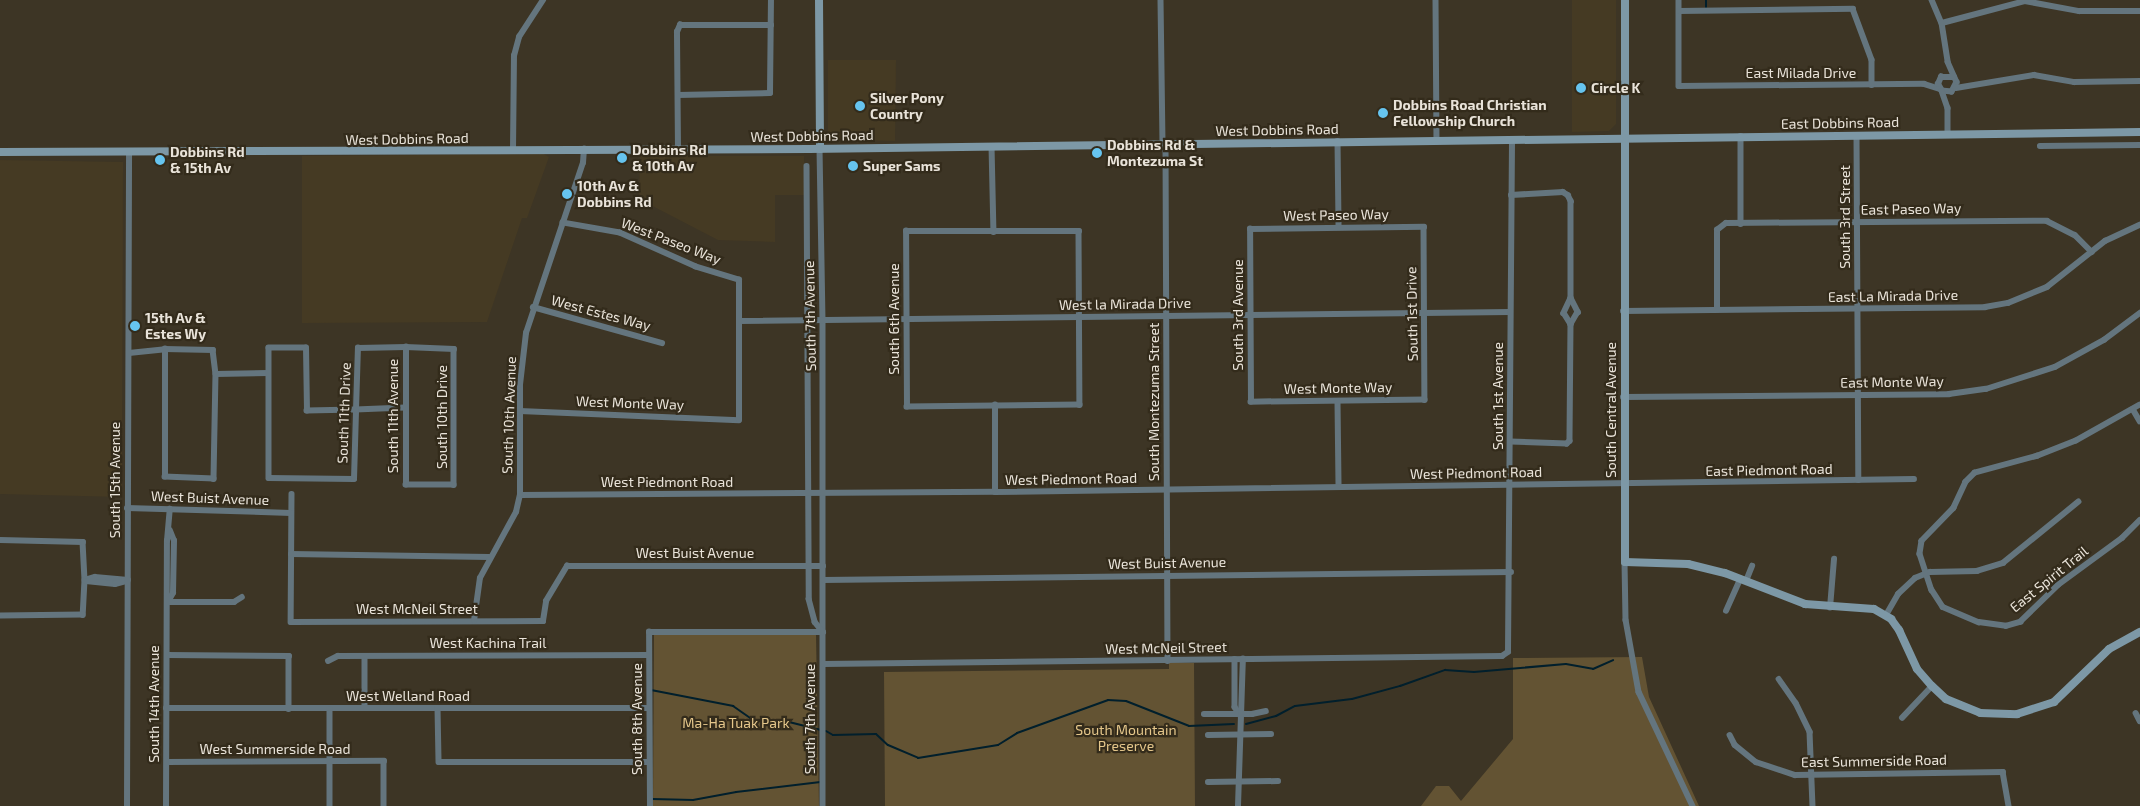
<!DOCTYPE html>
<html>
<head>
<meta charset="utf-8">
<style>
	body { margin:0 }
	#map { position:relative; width:2140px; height:806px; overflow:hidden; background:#3d3525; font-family:"Exo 2",sans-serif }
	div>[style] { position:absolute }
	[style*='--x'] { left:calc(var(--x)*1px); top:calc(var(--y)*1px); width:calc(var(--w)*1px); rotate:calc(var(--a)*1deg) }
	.built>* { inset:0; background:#453a23 }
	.green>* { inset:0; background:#635333 }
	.stream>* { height:2px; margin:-1px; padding:0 1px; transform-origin:1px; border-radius:1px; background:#011f2c }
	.street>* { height:5.5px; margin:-2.75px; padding:0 2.75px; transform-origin:2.75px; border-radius:2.75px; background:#64757e }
	.secondary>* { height:8px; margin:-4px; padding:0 4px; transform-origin:4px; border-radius:4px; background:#7d98a6 }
	.dots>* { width:14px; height:14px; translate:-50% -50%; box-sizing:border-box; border:2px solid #332b1b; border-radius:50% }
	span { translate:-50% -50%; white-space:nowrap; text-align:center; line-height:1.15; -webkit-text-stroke:4.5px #332b1b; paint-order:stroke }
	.street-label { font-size:14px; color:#e9e3d9 }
	.poi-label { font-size:14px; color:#e9e3d9; font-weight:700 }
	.left { translate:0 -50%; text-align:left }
	.park-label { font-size:14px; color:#e5c78b }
</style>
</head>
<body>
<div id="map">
	<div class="built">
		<div style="clip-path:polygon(1572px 0,1616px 0,1616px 124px,1609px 131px,1572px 132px)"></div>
		<div style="clip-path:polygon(828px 60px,896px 60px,895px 141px,828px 139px)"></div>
		<div style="clip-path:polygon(544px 154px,549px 157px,527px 218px,522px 218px,487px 322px,302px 323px,302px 156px)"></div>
		<div style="clip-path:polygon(640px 156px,804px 156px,805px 195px,775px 195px,775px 242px,718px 240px,639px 199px)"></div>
		<div style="clip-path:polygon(0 160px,123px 162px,122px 497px,0 494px)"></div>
	</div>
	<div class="green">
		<div style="clip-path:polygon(654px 635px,816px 635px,819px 806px,653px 806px)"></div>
		<div style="clip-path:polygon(1642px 657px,1649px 697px,1699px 806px,1421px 806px,1436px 786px,1449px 786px,1461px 801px,1513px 739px,1513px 658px)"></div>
		<div style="clip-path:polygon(1169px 662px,1194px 663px,1195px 806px,885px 806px,884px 672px,1169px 669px)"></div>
	</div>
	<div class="stream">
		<div style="--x:1706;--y:0;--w:7;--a:90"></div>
		<div style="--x:651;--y:690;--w:84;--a:11"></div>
		<div style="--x:733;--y:706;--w:24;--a:35"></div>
		<div style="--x:753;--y:720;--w:36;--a:3"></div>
		<div style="--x:789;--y:722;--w:33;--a:14"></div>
		<div style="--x:1246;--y:724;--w:31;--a:-15"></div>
		<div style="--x:1276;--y:716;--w:21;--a:-28"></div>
		<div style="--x:1295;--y:706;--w:57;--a:-7"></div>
		<div style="--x:1352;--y:699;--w:50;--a:-15.2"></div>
		<div style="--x:1400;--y:686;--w:48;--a:-19.6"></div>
		<div style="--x:1445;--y:670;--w:29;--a:4"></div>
		<div style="--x:1474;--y:672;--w:92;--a:-5"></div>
		<div style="--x:1566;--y:664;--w:27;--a:10"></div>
		<div style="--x:1593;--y:669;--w:22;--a:-24"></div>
		<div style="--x:826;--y:731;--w:8;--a:30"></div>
		<div style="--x:833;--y:735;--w:43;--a:-1.3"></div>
		<div style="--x:876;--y:734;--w:16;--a:43"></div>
		<div style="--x:888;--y:745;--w:33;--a:23"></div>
		<div style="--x:918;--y:758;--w:81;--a:-9.2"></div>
		<div style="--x:998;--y:745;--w:22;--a:-32"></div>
		<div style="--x:1017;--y:733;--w:97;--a:-19.9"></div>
		<div style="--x:1108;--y:700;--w:18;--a:3"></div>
		<div style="--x:1126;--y:701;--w:68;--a:21.6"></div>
		<div style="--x:1189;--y:726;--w:45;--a:-2.5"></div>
		<div style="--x:652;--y:799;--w:41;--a:1.4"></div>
		<div style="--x:693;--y:800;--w:44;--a:-10.5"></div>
		<div style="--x:736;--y:792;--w:85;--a:-6.8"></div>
	</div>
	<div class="street">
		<div style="--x:1161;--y:0;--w:144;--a:89.2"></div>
		<div style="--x:1436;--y:0;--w:141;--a:89.6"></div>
		<div style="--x:1679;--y:0;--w:86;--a:90"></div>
		<div style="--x:1679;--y:86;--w:245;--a:-0.5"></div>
		<div style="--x:1924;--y:84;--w:17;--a:17"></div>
		<div style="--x:1932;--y:0;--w:25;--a:67"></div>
		<div style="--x:1942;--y:23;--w:39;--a:81"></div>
		<div style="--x:1948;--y:62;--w:22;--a:66"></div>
		<div style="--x:1957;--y:82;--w:11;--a:117"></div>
		<div style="--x:1952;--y:92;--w:10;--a:-174"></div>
		<div style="--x:1942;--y:91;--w:8;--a:-120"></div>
		<div style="--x:1938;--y:84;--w:8;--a:-67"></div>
		<div style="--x:1941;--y:77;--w:13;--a:0"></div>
		<div style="--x:1679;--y:11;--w:174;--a:-0.7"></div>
		<div style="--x:1853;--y:9;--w:54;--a:69.6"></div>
		<div style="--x:1872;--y:60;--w:25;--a:90"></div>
		<div style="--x:1942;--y:23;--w:86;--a:-14.8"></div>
		<div style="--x:2025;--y:1;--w:55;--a:10.5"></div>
		<div style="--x:2079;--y:11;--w:61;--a:0"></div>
		<div style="--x:1956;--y:88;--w:79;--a:-9.5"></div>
		<div style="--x:2034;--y:75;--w:41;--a:9.9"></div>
		<div style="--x:2074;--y:82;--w:66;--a:-0.9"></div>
		<div style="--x:1942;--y:91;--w:18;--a:71"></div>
		<div style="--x:1948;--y:108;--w:26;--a:90"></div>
		<div style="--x:678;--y:95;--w:92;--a:-1.2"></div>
		<div style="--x:770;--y:93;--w:93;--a:-89.4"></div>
		<div style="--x:1857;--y:135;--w:345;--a:89.7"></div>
		<div style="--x:1741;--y:136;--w:88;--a:90"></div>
		<div style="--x:1338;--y:141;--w:86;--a:89.3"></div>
		<div style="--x:1166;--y:144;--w:517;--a:89.78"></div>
		<div style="--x:992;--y:146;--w:86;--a:88.7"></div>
		<div style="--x:2040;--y:146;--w:100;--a:-0.6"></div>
		<div style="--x:820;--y:149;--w:171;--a:89"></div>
		<div style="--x:823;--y:320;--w:486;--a:90"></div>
		<div style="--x:513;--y:150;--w:94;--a:-89.4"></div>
		<div style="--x:514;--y:56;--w:20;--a:-75"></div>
		<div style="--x:519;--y:37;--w:44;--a:-57"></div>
		<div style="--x:678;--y:150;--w:118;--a:-90.5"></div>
		<div style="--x:677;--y:32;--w:8;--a:-67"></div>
		<div style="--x:680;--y:25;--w:91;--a:0"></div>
		<div style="--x:807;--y:166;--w:433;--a:89.7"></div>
		<div style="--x:809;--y:599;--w:24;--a:75"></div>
		<div style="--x:815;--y:622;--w:13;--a:51"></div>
		<div style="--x:1511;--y:195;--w:52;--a:-3.3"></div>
		<div style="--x:1563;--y:192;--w:6;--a:31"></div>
		<div style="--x:1568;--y:195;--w:7;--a:63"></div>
		<div style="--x:1571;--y:201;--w:97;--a:90"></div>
		<div style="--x:1571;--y:298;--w:16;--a:63"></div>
		<div style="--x:1578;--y:312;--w:14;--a:120"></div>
		<div style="--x:1571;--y:324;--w:117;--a:90.5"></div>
		<div style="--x:1570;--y:441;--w:4;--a:135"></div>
		<div style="--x:1567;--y:444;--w:56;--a:-178"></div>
		<div style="--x:1424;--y:227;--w:173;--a:89.7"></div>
		<div style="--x:1425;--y:400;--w:174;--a:179.3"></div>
		<div style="--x:1251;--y:402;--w:173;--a:-90.3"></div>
		<div style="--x:1250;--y:229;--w:174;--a:-0.7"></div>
		<div style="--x:906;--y:231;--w:173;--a:0"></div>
		<div style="--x:1079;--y:231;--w:174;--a:89.7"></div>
		<div style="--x:1080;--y:405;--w:173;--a:179.3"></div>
		<div style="--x:907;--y:407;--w:176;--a:-90.3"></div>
		<div style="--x:1571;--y:298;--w:17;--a:115"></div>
		<div style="--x:1564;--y:313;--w:13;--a:58"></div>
		<div style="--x:533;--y:307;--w:134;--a:15.6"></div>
		<div style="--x:1717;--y:310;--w:80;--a:-90"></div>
		<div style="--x:1717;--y:230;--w:11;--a:-38"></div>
		<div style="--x:1726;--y:223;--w:321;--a:-0.4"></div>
		<div style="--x:2047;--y:221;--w:31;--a:27"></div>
		<div style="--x:2075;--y:235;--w:24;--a:45"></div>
		<div style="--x:1623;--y:311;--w:362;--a:-0.6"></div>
		<div style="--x:1985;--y:307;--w:23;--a:-10"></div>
		<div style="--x:2008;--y:303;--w:42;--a:-22.3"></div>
		<div style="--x:2047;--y:287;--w:74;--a:-38.4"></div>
		<div style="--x:2105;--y:241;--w:38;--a:-25"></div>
		<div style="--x:739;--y:321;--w:771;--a:-0.67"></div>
		<div style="--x:129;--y:353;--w:36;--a:-6"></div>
		<div style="--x:165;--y:349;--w:48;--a:1.2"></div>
		<div style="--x:213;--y:350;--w:24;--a:83"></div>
		<div style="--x:216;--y:374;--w:105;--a:91.1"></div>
		<div style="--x:214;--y:479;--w:49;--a:-177.7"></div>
		<div style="--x:165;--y:477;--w:128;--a:-90"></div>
		<div style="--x:216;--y:374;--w:52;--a:-1.1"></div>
		<div style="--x:1623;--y:397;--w:326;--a:-0.5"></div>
		<div style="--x:1949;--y:394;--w:37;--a:-8"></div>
		<div style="--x:1986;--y:389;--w:72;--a:-17.7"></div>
		<div style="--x:2055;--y:367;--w:56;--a:-28.9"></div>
		<div style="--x:2104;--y:340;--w:45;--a:-36.9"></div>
		<div style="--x:1338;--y:402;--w:85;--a:89.3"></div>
		<div style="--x:2140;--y:405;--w:73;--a:150.6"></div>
		<div style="--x:2076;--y:441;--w:41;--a:158.5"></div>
		<div style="--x:2038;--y:456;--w:65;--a:164.9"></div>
		<div style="--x:1975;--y:473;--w:13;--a:135"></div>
		<div style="--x:1966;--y:482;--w:29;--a:115"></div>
		<div style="--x:1954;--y:508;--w:46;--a:134.1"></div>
		<div style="--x:1922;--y:541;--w:13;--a:99"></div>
		<div style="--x:1920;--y:554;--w:38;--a:72"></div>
		<div style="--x:1932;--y:590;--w:20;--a:57"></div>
		<div style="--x:1943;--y:607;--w:39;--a:23"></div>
		<div style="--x:1979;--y:622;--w:27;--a:8"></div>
		<div style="--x:2006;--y:626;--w:15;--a:-16"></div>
		<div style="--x:2020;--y:622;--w:53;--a:-44.2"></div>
		<div style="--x:2058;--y:585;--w:79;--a:-36.3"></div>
		<div style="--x:2122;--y:538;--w:25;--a:-45"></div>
		<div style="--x:405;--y:408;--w:49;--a:177.7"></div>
		<div style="--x:356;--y:410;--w:49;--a:178.8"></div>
		<div style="--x:307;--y:411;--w:63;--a:-90.9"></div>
		<div style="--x:306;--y:348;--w:37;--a:180"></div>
		<div style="--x:269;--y:348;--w:130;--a:90"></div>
		<div style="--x:269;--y:478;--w:85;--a:0.7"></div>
		<div style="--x:354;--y:479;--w:69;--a:-88.3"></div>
		<div style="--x:356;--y:410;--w:62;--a:-88.2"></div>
		<div style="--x:358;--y:348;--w:48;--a:-1.2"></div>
		<div style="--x:406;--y:347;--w:48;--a:2.4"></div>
		<div style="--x:454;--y:349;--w:136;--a:90"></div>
		<div style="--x:454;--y:485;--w:48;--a:180"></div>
		<div style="--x:406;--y:485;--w:138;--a:-90"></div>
		<div style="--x:2133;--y:409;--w:14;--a:60"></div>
		<div style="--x:520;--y:411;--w:219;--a:2.4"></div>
		<div style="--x:739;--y:420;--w:140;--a:-90"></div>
		<div style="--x:739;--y:280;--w:45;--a:-163.2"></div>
		<div style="--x:696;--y:267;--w:83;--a:-155.9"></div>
		<div style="--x:620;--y:233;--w:58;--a:-170"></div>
		<div style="--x:995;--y:492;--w:87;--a:-90"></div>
		<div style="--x:292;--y:494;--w:128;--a:90.4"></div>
		<div style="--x:291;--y:622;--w:252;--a:-0.2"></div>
		<div style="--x:543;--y:621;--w:20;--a:-81"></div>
		<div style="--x:546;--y:601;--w:41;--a:-59"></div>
		<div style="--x:567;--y:566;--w:256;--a:0"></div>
		<div style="--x:520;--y:495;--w:475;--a:-0.4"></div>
		<div style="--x:995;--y:492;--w:919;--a:-0.81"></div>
		<div style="--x:127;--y:508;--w:164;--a:1.7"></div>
		<div style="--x:0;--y:540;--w:83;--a:1.4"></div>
		<div style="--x:83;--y:542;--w:38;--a:87"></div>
		<div style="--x:85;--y:580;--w:35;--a:93"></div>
		<div style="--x:83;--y:615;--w:83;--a:179.3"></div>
		<div style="--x:291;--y:554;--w:198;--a:0.9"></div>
		<div style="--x:1625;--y:562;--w:58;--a:89"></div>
		<div style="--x:1626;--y:620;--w:73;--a:79.8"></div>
		<div style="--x:1639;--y:692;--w:126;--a:64.7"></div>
		<div style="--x:85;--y:580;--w:10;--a:-17"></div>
		<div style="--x:95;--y:577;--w:33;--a:5"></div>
		<div style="--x:823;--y:580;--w:688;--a:-0.67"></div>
		<div style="--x:86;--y:581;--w:29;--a:6"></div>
		<div style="--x:115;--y:584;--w:11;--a:-15"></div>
		<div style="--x:1746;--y:581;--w:16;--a:-68"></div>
		<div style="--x:168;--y:602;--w:66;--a:0"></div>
		<div style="--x:234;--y:602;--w:9;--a:-32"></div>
		<div style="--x:168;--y:602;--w:10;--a:-61"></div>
		<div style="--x:173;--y:593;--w:52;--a:-88.9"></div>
		<div style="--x:174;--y:541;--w:11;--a:-112"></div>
		<div style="--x:1830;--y:608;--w:49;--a:-85.3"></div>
		<div style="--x:1726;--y:611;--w:35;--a:-66"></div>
		<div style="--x:1886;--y:615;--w:24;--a:-60"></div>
		<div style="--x:1898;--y:594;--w:23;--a:-43"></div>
		<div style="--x:1915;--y:578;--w:16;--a:-22"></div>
		<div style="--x:1930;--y:572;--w:47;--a:-1.2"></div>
		<div style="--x:1977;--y:571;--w:27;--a:-17"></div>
		<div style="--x:2003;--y:563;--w:97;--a:-39.1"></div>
		<div style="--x:474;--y:621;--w:43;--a:-82.1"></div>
		<div style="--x:480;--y:578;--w:75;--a:-61.4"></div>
		<div style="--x:516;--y:512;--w:17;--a:-77"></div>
		<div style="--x:520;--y:495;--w:110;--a:-90"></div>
		<div style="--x:520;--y:385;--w:52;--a:-83.4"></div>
		<div style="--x:526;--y:333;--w:179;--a:-71.5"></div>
		<div style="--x:583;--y:163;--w:14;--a:-86"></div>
		<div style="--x:167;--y:655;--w:122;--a:0.5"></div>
		<div style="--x:289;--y:656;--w:53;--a:90"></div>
		<div style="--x:365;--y:656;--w:52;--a:90"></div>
		<div style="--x:1235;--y:659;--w:48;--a:90"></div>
		<div style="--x:1235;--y:707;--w:8;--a:60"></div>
		<div style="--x:328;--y:661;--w:11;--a:-27"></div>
		<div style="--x:338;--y:656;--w:311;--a:-0.2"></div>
		<div style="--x:823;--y:664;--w:679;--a:-0.68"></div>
		<div style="--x:1502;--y:656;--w:7;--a:-34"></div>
		<div style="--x:1508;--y:652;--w:512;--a:-89.55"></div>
		<div style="--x:1779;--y:679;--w:29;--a:55"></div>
		<div style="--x:1796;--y:703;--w:32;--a:64"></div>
		<div style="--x:1810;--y:732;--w:74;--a:87.7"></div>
		<div style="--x:166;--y:708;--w:483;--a:0"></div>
		<div style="--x:438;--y:708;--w:54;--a:88.9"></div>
		<div style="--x:439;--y:762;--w:210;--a:0"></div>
		<div style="--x:330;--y:709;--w:97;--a:90"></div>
		<div style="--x:2136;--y:713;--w:9;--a:63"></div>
		<div style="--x:1204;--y:714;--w:48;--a:0"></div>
		<div style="--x:1252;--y:714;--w:14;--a:-12"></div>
		<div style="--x:1902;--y:718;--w:44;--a:-46.8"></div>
		<div style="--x:1208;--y:735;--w:63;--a:-0.9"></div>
		<div style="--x:1730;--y:735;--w:11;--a:63"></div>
		<div style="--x:1735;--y:745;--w:27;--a:39"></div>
		<div style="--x:1756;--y:762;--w:41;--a:18.4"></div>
		<div style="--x:1795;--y:775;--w:208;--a:-0.8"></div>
		<div style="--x:2003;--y:772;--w:35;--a:80"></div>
		<div style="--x:167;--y:762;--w:217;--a:-0.3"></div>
		<div style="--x:384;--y:761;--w:45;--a:90"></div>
		<div style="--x:1208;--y:782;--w:70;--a:-0.8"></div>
		<div style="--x:127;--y:806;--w:652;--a:-89.82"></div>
		<div style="--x:166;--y:806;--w:265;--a:-89.8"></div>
		<div style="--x:167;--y:541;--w:32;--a:-85"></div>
		<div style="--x:650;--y:806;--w:174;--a:-90.3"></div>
		<div style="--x:649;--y:632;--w:174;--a:0"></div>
		<div style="--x:1238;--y:806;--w:147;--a:-88.1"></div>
	</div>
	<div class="secondary">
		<div style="--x:819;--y:0;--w:149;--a:89.6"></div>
		<div style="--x:1625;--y:0;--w:562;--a:90"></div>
		<div style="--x:1625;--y:562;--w:63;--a:1.8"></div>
		<div style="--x:1688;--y:564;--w:38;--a:14"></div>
		<div style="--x:1725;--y:573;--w:86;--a:21.2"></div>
		<div style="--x:1805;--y:604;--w:69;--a:4.1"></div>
		<div style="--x:1874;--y:609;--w:20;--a:30"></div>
		<div style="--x:1891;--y:619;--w:14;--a:54"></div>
		<div style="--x:1899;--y:630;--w:43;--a:65.2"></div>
		<div style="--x:1917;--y:669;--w:23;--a:49"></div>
		<div style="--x:1932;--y:686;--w:19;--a:43"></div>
		<div style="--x:1946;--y:699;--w:37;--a:22"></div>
		<div style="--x:1980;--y:713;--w:37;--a:2"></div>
		<div style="--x:2017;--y:714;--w:39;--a:-18"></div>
		<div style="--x:2054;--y:702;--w:76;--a:-43.9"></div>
		<div style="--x:2109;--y:649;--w:35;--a:-29"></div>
		<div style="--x:0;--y:152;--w:809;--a:-0.21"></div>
		<div style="--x:809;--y:149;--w:1331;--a:-0.73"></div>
	</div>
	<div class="dots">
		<div style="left:1581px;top:88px;background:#66c4ef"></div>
		<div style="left:860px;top:106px;background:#66c4ef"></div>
		<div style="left:1383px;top:113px;background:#66c4ef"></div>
		<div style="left:1097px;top:153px;background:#66c4ef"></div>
		<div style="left:622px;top:158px;background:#66c4ef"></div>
		<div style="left:160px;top:160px;background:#66c4ef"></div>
		<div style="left:853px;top:166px;background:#66c4ef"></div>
		<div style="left:567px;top:194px;background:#66c4ef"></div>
		<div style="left:135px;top:326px;background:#66c4ef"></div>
	</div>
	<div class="street-label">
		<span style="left:1801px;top:73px">East Milada Drive</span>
		<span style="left:1840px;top:123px;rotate:-1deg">East Dobbins Road</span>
		<span style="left:1277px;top:130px;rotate:-1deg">West Dobbins Road</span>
		<span style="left:812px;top:136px;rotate:-1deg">West Dobbins Road</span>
		<span style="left:407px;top:139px;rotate:-1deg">West Dobbins Road</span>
		<span style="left:1911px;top:209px;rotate:-1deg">East Paseo Way</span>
		<span style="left:1336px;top:215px;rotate:-1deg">West Paseo Way</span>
		<span style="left:1845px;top:217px;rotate:-90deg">South 3rd Street</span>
		<span style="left:671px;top:241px;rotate:21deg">West Paseo Way</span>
		<span style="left:1893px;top:296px;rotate:-1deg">East La Mirada Drive</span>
		<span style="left:1125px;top:304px;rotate:-1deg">West la Mirada Drive</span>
		<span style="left:601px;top:313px;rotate:15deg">West Estes Way</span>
		<span style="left:1412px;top:314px;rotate:-91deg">South 1st Drive</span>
		<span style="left:1238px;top:315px;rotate:-90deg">South 3rd Avenue</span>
		<span style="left:810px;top:316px;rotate:-91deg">South 7th Avenue</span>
		<span style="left:894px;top:319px;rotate:-90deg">South 6th Avenue</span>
		<span style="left:1892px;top:382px;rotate:-1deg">East Monte Way</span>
		<span style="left:1338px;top:388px;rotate:-1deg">West Monte Way</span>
		<span style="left:1498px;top:396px;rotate:-90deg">South 1st Avenue</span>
		<span style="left:1154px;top:402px;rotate:-90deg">South Montezuma Street</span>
		<span style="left:630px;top:403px;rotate:2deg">West Monte Way</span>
		<span style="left:1611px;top:410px;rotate:-90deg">South Central Avenue</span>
		<span style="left:344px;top:413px;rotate:-88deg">South 11th Drive</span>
		<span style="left:509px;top:415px;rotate:-88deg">South 10th Avenue</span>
		<span style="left:393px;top:416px;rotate:-90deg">South 11th Avenue</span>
		<span style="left:442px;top:417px;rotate:-90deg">South 10th Drive</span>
		<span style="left:1769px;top:470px;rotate:-1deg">East Piedmont Road</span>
		<span style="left:1476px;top:473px;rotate:-1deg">West Piedmont Road</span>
		<span style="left:1071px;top:479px;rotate:-1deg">West Piedmont Road</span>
		<span style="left:115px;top:480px;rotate:-90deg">South 15th Avenue</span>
		<span style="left:667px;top:482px">West Piedmont Road</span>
		<span style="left:210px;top:498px;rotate:2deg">West Buist Avenue</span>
		<span style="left:695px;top:553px">West Buist Avenue</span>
		<span style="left:1167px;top:563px;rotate:-1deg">West Buist Avenue</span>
		<span style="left:2049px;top:579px;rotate:-39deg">East Spirit Trail</span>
		<span style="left:417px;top:609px">West McNeil Street</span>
		<span style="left:488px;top:643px">West Kachina Trail</span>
		<span style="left:1166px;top:648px;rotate:-1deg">West McNeil Street</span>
		<span style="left:408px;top:696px">West Welland Road</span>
		<span style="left:154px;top:704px;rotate:-90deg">South 14th Avenue</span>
		<span style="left:637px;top:719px;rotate:-90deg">South 8th Avenue</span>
		<span style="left:810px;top:719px;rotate:-90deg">South 7th Avenue</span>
		<span style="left:275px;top:749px">West Summerside Road</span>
		<span style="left:1874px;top:761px;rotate:-1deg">East Summerside Road</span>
	</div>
	<div class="poi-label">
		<span class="left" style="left:1591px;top:88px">Circle K</span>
		<span class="left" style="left:870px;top:106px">Silver Pony<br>Country</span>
		<span class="left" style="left:1393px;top:113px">Dobbins Road Christian<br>Fellowship Church</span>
		<span class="left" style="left:1107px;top:153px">Dobbins Rd &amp;<br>Montezuma St</span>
		<span class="left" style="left:632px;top:158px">Dobbins Rd<br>&amp; 10th Av</span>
		<span class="left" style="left:170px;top:160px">Dobbins Rd<br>&amp; 15th Av</span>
		<span class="left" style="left:863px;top:166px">Super Sams</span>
		<span class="left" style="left:577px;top:194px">10th Av &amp;<br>Dobbins Rd</span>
		<span class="left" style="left:145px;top:326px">15th Av &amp;<br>Estes Wy</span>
	</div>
	<div class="park-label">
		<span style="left:736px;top:723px">Ma-Ha Tuak Park</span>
		<span style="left:1126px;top:738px">South Mountain<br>Preserve</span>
	</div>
</div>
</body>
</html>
